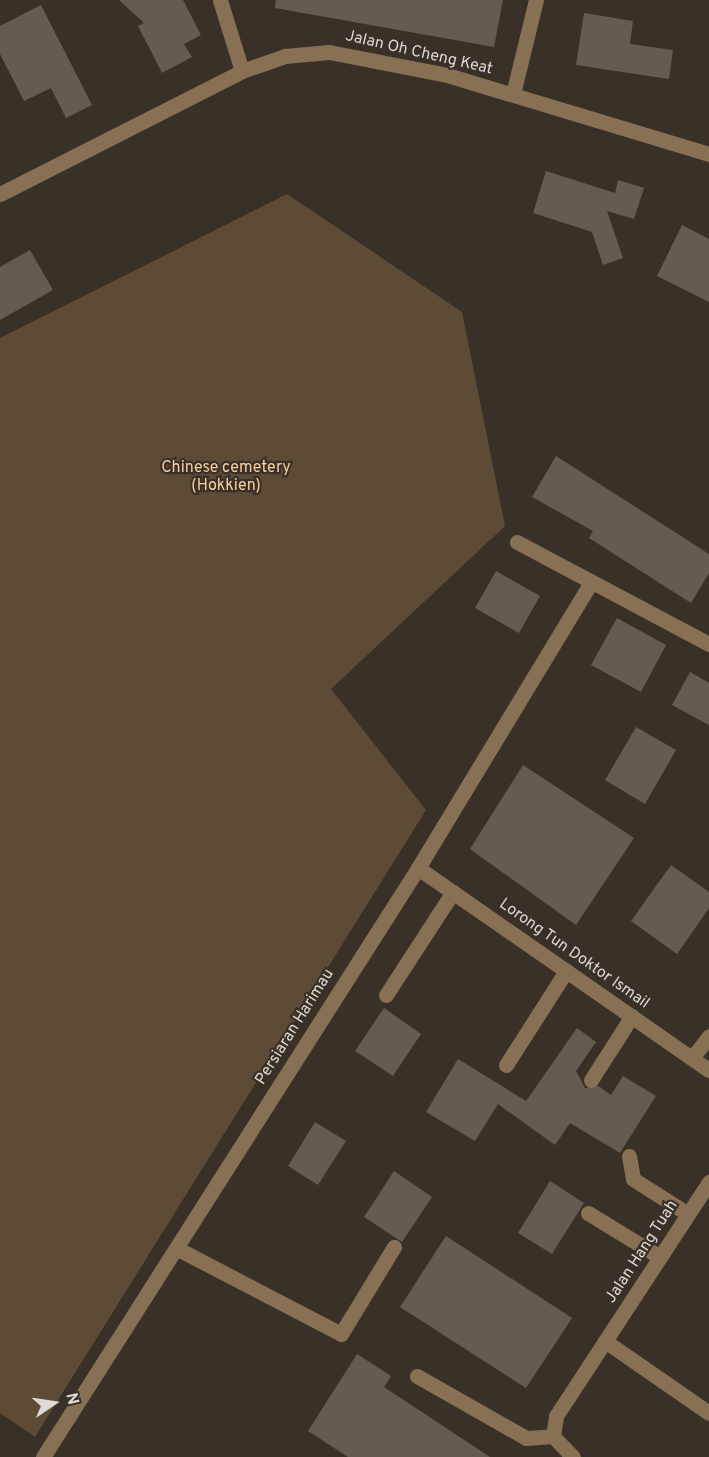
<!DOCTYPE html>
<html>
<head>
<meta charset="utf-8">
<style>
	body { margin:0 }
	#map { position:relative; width:709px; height:1457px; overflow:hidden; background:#393127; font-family:Overpass,sans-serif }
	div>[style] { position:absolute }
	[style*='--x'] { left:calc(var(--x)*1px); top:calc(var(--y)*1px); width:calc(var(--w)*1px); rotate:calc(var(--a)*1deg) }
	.green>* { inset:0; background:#5e4b35 }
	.building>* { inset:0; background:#655c51 }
	.minor>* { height:15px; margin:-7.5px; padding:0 7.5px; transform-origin:7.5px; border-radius:7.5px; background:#887055 }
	span { translate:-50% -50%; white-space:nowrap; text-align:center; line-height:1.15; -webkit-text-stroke:4.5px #393127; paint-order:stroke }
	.street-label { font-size:16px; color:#dfd9d3 }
	.park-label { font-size:16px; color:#f9ce9d }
	.north { position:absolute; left:24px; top:1373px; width:60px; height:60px; -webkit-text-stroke:4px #393127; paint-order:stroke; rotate:77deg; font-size:16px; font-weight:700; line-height:24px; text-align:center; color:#dfd9d3 }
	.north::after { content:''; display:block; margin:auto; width:21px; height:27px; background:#dfd9d3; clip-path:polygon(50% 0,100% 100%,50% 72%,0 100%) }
</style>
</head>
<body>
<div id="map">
	<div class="green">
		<div style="clip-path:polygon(287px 194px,462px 312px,505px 526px,331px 689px,426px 810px,35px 1437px,0 1413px,0 338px)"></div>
	</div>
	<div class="building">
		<div style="clip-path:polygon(119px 0,183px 0,201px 35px,184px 44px,192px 57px,162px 73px,138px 26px,144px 23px)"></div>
		<div style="clip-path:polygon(276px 0,503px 0,494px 47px,275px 8px)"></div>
		<div style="clip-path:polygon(41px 5px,92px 105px,66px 118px,51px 88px,24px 101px,0 54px,0 26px)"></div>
		<div style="clip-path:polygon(584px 13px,633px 21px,630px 44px,673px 50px,669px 79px,576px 65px)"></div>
		<div style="clip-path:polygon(546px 171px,615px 193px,618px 180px,644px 188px,634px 219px,607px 211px,623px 258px,603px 265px,592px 232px,533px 213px)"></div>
		<div style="clip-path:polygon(682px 225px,709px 239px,709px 302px,657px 276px)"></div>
		<div style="clip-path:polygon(30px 250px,53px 290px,0 320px,0 267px)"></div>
		<div style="clip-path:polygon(556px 456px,709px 554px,709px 573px,691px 603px,589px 538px,593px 531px,532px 497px)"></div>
		<div style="clip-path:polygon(496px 571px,540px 596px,519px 633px,475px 608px)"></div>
		<div style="clip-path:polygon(617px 618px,666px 645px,641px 692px,591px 665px)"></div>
		<div style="clip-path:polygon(690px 672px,709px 683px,709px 725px,672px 705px)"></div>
		<div style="clip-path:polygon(636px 727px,676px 750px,645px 804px,605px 780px)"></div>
		<div style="clip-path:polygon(523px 765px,634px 838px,576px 925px,470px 849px)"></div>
		<div style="clip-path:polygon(671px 865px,709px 892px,709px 908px,677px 954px,631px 921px)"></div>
		<div style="clip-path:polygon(384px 1008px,421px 1034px,393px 1076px,355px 1051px)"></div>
		<div style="clip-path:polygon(577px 1028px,596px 1042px,576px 1071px,585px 1088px,598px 1086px,611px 1095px,623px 1076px,656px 1096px,620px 1153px,570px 1123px,555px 1145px,498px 1104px,475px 1141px,426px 1112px,458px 1059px,526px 1101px)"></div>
		<div style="clip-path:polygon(315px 1122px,346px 1141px,318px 1185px,288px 1166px)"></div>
		<div style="clip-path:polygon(394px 1171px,432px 1197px,402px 1242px,364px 1217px)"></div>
		<div style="clip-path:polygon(550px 1181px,584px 1203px,552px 1254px,518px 1233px)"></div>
		<div style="clip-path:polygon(446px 1236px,572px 1318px,526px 1388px,400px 1307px)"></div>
		<div style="clip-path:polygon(357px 1354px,391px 1376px,384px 1387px,490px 1457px,348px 1457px,308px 1431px)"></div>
	</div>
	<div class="minor">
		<div style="--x:220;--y:0;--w:74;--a:72.8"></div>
		<div style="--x:513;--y:94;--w:97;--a:-76.3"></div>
		<div style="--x:0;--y:194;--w:271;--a:-26.9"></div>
		<div style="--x:242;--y:71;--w:46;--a:-19.2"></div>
		<div style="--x:285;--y:56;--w:44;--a:-5.2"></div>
		<div style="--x:329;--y:52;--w:120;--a:11"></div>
		<div style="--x:447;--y:75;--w:274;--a:16.8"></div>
		<div style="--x:517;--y:542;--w:217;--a:28"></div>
		<div style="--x:418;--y:868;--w:354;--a:34.8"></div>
		<div style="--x:386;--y:995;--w:123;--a:-57"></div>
		<div style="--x:692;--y:1058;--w:28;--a:-52"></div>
		<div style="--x:506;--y:1065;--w:112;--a:-57.4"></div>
		<div style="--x:591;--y:1080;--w:76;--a:-57.4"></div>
		<div style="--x:629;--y:1156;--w:23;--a:80"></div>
		<div style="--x:633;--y:1179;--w:65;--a:32.5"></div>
		<div style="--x:588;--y:1213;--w:84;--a:31.4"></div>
		<div style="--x:176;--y:1248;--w:186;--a:27.5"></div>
		<div style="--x:341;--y:1334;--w:102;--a:-58.7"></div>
		<div style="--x:605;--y:1341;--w:126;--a:34.7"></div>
		<div style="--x:417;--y:1376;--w:125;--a:29.6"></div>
		<div style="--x:526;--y:1438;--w:27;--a:-4"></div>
		<div style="--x:43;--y:1457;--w:698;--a:-57.52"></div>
		<div style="--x:418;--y:868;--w:334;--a:-58.8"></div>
		<div style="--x:573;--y:1457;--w:29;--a:-134"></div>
		<div style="--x:553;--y:1436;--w:20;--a:-81"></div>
		<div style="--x:556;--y:1416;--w:280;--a:-56.8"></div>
	</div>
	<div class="street-label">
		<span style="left:419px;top:53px;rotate:13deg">Jalan Oh Cheng Keat</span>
		<span style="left:574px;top:954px;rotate:35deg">Lorong Tun Doktor Ismail</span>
		<span style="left:295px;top:1027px;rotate:-58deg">Persiaran Harimau</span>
		<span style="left:642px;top:1252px;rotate:-57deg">Jalan Hang Tuah</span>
	</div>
	<div class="park-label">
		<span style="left:226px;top:477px">Chinese cemetery<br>(Hokkien)</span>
	</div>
	<div class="north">N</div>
</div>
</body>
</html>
